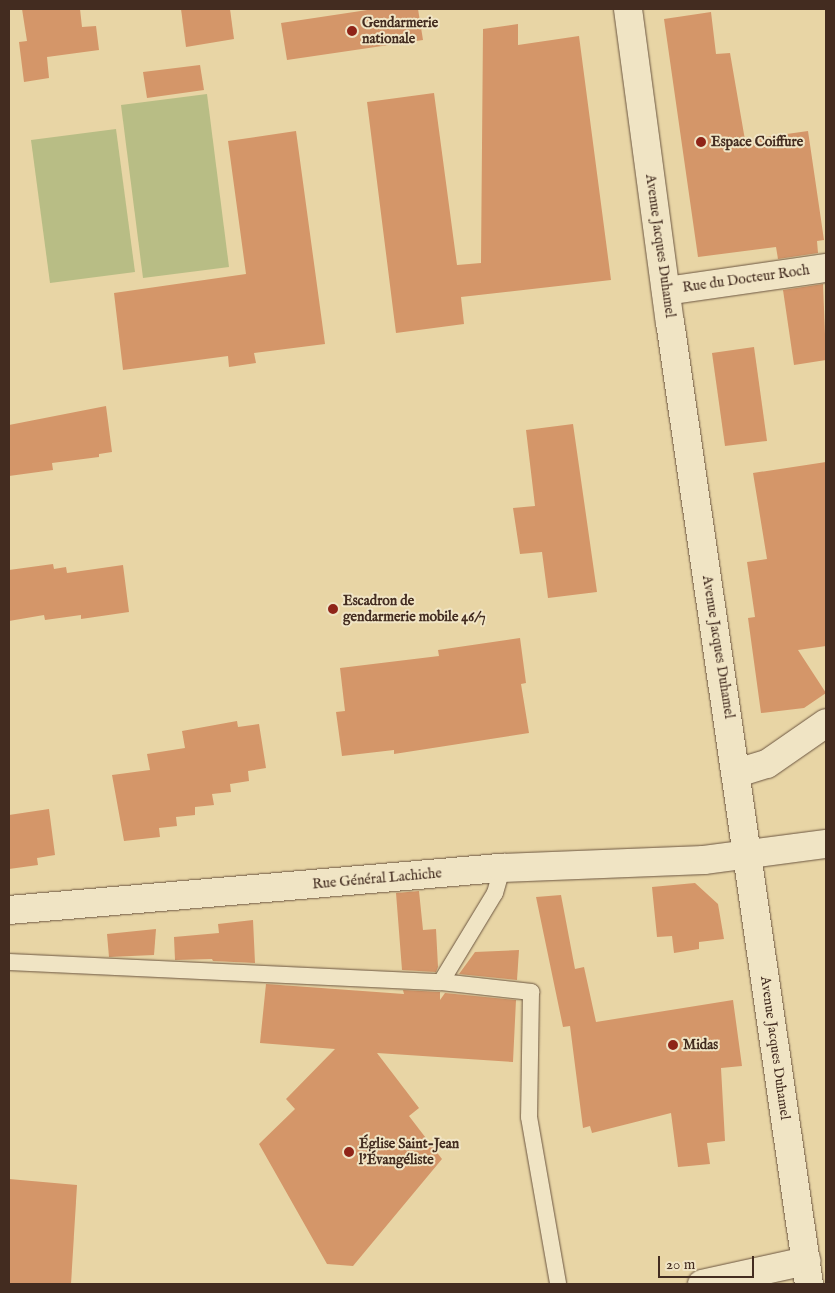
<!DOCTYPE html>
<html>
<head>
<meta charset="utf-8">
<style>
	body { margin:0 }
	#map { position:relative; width:835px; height:1293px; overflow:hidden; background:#e8d5a5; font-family:"IM FELL English",serif }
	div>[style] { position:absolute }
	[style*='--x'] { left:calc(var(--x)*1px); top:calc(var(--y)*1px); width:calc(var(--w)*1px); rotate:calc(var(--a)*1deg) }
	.green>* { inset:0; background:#b8bd85 }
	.building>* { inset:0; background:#d49669 }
	.roads { filter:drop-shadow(0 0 1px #6c5641) drop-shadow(0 0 1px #6c5641) }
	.service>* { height:16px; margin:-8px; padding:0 8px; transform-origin:8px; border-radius:8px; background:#f0e4c4 }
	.minor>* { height:28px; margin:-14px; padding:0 14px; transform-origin:14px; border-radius:14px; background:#f0e4c4 }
	.secondary>* { height:28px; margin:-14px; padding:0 14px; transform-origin:14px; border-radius:14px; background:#f0e4c4 }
	.dots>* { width:14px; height:14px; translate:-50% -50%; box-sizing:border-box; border:2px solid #f0e4c4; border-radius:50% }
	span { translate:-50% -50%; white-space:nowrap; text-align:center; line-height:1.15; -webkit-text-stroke:4px #f0e4c4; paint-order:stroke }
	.poi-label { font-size:14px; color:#432c20; font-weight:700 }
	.left { translate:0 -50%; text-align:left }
	.street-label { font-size:14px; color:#432c20 }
	.frame { position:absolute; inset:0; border:10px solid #432c20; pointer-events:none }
	.scale { position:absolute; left:658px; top:1256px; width:96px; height:22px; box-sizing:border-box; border:2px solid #432c20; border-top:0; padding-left:6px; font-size:15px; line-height:18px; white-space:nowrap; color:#432c20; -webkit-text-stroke:4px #f0e4c4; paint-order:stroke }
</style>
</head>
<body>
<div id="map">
	<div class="green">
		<div style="clip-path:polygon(207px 94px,229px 267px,143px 278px,121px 105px)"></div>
		<div style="clip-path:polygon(116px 129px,135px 272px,50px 283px,31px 140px)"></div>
	</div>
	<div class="building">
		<div style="clip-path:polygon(22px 9px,80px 9px,82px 27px,96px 26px,99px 50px,47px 57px,49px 78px,24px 82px,19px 42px,27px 41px)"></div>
		<div style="clip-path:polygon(181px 9px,230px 9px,234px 39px,186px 47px)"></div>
		<div style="clip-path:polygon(374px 9px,418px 9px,423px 40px,287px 60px,281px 23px)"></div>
		<div style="clip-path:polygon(711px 12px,716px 54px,730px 53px,745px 140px,808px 131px,824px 240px,817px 241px,818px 253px,778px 259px,776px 247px,698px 257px,664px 19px)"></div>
		<div style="clip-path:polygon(518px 24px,518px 45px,579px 36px,611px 280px,461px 297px,464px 324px,396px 333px,367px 102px,434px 93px,457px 265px,481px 263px,483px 29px)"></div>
		<div style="clip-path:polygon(200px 65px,204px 90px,147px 98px,143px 72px)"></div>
		<div style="clip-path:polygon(296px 131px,325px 344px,254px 353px,256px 363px,229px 367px,228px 356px,123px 370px,114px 293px,246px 274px,228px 141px)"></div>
		<div style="clip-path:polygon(823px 284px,826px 360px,794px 365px,783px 290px)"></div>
		<div style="clip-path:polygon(754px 347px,767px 441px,725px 446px,712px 353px)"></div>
		<div style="clip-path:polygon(106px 406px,112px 452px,99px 454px,99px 457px,52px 463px,53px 470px,9px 476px,9px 425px)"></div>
		<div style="clip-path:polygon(573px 424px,597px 592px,548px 598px,542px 552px,520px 554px,513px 508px,535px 506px,526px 430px)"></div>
		<div style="clip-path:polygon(826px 462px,826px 646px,798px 650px,826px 693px,804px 708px,761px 713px,748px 618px,755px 617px,747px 562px,767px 559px,753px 473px)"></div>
		<div style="clip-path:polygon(53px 564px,54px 569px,66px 567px,67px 573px,123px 565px,129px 612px,81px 619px,81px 615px,45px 620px,44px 615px,9px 621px,9px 570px)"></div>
		<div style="clip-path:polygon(520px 638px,526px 683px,521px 684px,529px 733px,394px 754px,394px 750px,342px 756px,336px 712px,345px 711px,340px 668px,439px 656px,438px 650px)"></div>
		<div style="clip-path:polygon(237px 721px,238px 727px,259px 724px,266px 768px,248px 771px,249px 781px,230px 784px,231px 792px,212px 794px,214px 805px,195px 807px,195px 815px,176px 817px,177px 826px,159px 828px,160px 837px,124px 841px,112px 775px,150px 770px,147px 754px,185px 748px,182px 731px)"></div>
		<div style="clip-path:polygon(49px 809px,55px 855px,37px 858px,38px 865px,9px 869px,9px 815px)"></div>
		<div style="clip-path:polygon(695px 883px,718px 904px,724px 939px,699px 942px,699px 949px,674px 953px,672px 936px,657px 937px,652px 887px)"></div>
		<div style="clip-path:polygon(419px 891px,423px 930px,436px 929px,438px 967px,436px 972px,402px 970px,396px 893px)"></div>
		<div style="clip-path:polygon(561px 895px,575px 969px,584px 967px,596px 1022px,733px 1000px,742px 1066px,721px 1068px,725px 1141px,707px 1143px,710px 1164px,678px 1167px,671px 1113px,592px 1133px,590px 1126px,583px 1128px,570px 1026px,563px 1027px,536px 897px)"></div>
		<div style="clip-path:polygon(253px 920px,255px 963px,213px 961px,212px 959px,175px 960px,174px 937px,219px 933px,218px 924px)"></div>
		<div style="clip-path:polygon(156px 929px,154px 955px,109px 957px,107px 934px)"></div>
		<div style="clip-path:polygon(519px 950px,517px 980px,459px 974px,475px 952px)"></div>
		<div style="clip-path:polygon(266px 984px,404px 994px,403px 990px,440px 992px,440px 1000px,445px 993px,516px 1000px,513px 1062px,377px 1053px,419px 1108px,409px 1116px,442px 1159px,353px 1266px,327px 1264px,259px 1144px,295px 1109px,286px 1099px,335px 1049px,260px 1043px)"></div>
		<div style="clip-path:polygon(9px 1179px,77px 1185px,71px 1284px,9px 1284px)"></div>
	</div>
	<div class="roads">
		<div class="service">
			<div style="--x:9;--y:962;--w:432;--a:2.7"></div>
			<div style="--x:441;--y:982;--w:91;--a:6.3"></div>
			<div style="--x:531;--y:992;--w:125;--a:90.9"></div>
			<div style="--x:529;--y:1117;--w:169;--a:80.1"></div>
			<div style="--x:441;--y:982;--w:104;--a:-58.8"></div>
			<div style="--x:495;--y:893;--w:26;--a:-74"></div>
		</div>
		<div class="minor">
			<div style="--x:666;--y:291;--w:162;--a:-8.2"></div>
			<div style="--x:737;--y:773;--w:31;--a:-17"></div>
			<div style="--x:767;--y:764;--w:72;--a:-34.8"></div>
			<div style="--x:9;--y:910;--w:495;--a:-4.9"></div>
			<div style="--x:502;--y:868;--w:202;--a:-2.3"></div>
			<div style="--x:704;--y:860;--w:123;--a:-7.5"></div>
			<div style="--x:702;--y:1284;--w:107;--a:-12.5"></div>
		</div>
		<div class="secondary">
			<div style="--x:628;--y:9;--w:316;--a:82.4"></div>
			<div style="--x:670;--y:322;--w:972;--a:81.78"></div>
		</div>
	</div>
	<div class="dots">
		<div style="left:352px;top:31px;background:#8f2418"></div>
		<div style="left:701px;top:142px;background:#8f2418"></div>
		<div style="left:333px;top:609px;background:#8f2418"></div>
		<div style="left:673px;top:1045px;background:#8f2418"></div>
		<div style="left:349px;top:1152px;background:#8f2418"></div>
	</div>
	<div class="poi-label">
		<span class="left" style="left:362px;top:31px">Gendarmerie<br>nationale</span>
		<span class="left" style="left:711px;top:142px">Espace Coiffure</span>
		<span class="left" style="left:343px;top:609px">Escadron de<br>gendarmerie mobile 46/7</span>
		<span class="left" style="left:683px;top:1045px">Midas</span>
		<span class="left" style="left:359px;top:1152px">Église Saint-Jean<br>l'Évangéliste</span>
	</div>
	<div class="street-label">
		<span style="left:660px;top:246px;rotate:82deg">Avenue Jacques Duhamel</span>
		<span style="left:746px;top:279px;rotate:-8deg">Rue du Docteur Roch</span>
		<span style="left:718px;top:647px;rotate:81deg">Avenue Jacques Duhamel</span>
		<span style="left:377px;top:879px;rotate:-5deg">Rue Général Lachiche</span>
		<span style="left:775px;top:1048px;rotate:82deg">Avenue Jacques Duhamel</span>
	</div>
	<div class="frame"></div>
	<div class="scale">20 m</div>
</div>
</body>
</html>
